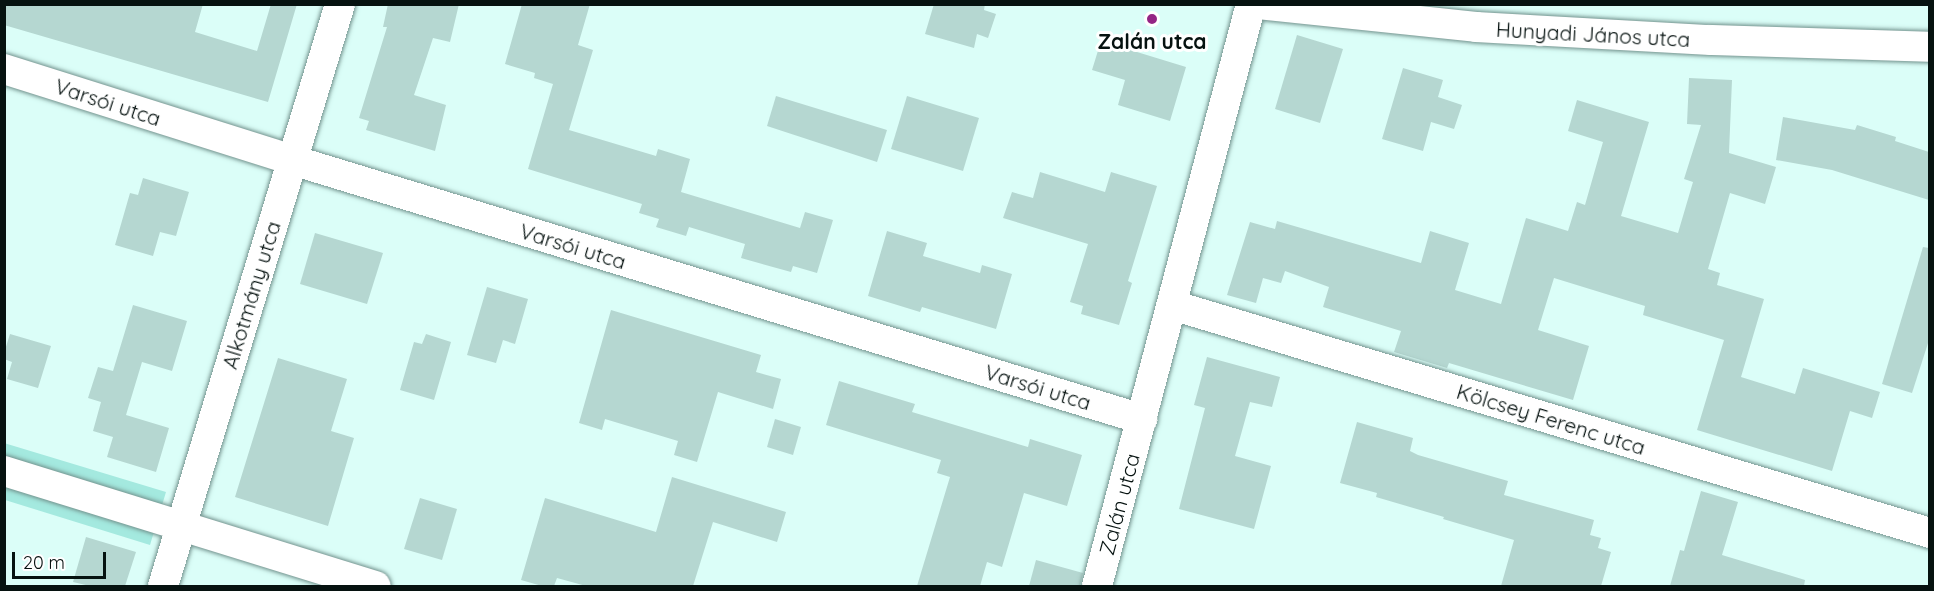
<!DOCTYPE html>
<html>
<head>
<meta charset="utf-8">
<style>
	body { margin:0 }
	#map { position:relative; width:1934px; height:591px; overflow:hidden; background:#dbfef8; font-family:Quicksand,sans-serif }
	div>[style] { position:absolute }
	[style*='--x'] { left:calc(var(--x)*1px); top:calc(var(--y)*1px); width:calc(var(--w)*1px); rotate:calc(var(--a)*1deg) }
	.green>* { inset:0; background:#a4e9df }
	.building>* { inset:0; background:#b5d7d1 }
	.roads { filter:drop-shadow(0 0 2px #73938e) drop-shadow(0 0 2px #73938e) }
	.minor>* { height:30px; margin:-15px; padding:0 15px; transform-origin:15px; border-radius:15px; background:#fff }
	.dots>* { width:16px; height:16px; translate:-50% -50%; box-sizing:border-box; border:3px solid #fff; border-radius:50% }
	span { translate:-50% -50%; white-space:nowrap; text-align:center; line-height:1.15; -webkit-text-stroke:6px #fff; paint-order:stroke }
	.street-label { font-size:21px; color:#061210 }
	.poi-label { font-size:21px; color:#061210; font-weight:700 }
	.frame { position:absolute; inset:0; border:6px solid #061210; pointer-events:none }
	.scale { position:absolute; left:12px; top:552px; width:94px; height:27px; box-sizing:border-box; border:3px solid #061210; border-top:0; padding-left:8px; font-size:18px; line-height:21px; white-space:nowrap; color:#061210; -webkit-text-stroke:4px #fff; paint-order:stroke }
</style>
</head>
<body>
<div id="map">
	<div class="green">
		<div style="clip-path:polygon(4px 443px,166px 492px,150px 545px,5px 500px)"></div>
	</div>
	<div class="building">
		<div style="clip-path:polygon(4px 4px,203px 4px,195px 32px,257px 51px,271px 4px,297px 4px,268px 102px,4px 25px)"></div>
		<div style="clip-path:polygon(388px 4px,459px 4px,450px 42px,433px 38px,414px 95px,446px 105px,435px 151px,366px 130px,369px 121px,359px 118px,387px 27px,383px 27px)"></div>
		<div style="clip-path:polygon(522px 4px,590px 4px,578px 45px,593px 50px,569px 130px,656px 156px,658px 149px,690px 159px,681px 192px,800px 228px,805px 212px,833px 220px,817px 273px,793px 266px,791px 272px,741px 258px,745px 244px,689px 227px,686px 236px,656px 227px,659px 219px,639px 213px,642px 204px,528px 169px,553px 84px,534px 78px,535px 73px,505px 64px)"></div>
		<div style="clip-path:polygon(934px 4px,985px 4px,984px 10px,996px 14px,988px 38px,977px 34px,974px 48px,925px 34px)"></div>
		<div style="clip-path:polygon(1297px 35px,1343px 49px,1320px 123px,1275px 109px)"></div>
		<div style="clip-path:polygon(1101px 41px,1186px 67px,1170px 121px,1118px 105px,1125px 80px,1092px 70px)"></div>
		<div style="clip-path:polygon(1403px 68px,1443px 80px,1438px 97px,1462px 105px,1454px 129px,1431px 122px,1423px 151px,1382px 139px)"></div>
		<div style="clip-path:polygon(1689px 78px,1732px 80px,1729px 153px,1776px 167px,1765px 204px,1730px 193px,1708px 269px,1720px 273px,1717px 285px,1764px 299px,1741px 377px,1795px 394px,1803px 368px,1880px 392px,1872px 418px,1850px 411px,1832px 471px,1697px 430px,1724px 340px,1643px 315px,1645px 306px,1554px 278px,1538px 330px,1589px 346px,1573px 400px,1449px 363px,1447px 368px,1394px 352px,1401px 331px,1323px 307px,1329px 287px,1285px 271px,1281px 283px,1263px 278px,1256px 303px,1227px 295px,1250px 222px,1275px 229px,1277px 221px,1421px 263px,1430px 231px,1469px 243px,1455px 290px,1501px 304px,1526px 218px,1568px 231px,1577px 202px,1585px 205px,1603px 142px,1568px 131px,1577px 100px,1649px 122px,1621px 216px,1678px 233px,1693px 182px,1684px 179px,1701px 125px,1687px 124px)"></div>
		<div style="clip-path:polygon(776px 96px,887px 130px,877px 162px,767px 126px)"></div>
		<div style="clip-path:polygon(907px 96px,979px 118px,963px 171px,891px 149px)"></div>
		<div style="clip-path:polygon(1783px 117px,1855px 130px,1857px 125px,1896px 137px,1895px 141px,1929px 152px,1929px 200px,1832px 170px,1776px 160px)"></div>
		<div style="clip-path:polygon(1040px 172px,1105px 192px,1111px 172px,1157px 186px,1128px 281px,1132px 283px,1119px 325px,1081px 314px,1083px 306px,1070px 302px,1088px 244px,1003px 218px,1012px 192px,1033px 198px)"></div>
		<div style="clip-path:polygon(143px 178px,189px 192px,176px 236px,160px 232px,153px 256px,115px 245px,130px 193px,138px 195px)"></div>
		<div style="clip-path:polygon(887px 231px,927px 243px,923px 256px,980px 273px,982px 265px,1012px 274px,996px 329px,922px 307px,920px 312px,868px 296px)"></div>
		<div style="clip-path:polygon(315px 233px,383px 253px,367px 304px,300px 284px)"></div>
		<div style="clip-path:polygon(1923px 247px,1929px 248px,1929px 340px,1912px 393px,1882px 384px)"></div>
		<div style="clip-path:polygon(487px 287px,528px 299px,515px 344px,503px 340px,496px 363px,467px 355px)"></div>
		<div style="clip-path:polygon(133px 305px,187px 321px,172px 371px,142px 362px,126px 415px,169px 428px,156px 472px,107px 457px,113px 437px,93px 431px,101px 402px,88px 398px,98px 367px,113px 371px)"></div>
		<div style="clip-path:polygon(611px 310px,761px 355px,756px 372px,781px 379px,773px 409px,718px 392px,697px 462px,674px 455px,678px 441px,605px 419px,602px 430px,579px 423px)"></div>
		<div style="clip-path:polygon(10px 334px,51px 346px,38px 388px,7px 379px,12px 362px,4px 359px,4px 353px)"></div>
		<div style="clip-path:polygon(426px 334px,451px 342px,434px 400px,400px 390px,414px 342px,422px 344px)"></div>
		<div style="clip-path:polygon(1207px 357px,1280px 377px,1272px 407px,1250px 402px,1235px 456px,1271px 466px,1254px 529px,1179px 509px,1205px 408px,1194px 405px)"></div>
		<div style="clip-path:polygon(278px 358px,347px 379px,331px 431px,354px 438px,328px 526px,235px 497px)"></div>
		<div style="clip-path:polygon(839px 381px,915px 404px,912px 412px,1028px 447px,1030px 439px,1082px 455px,1067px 506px,1024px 493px,1002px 567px,987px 562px,980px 586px,917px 586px,950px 477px,937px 473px,941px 460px,826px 425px)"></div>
		<div style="clip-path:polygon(775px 419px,801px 427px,793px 455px,767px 447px)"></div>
		<div style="clip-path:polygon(1357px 422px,1413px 438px,1410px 451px,1418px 455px,1508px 481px,1504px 495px,1594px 520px,1590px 535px,1601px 538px,1598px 548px,1611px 552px,1601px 586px,1501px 586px,1514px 540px,1443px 519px,1444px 517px,1376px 497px,1377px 493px,1340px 483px)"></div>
		<div style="clip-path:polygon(672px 477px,786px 512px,777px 542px,713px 522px,693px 586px,586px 586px,557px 578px,554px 586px,542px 586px,521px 580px,545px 498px,656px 532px)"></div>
		<div style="clip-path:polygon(1701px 491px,1738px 502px,1722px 555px,1805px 580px,1804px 586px,1670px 586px,1680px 550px,1684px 551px)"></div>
		<div style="clip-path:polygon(420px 498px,457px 509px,442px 560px,404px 549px)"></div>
		<div style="clip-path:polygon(86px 537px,136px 552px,125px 586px,90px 586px,73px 582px)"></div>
		<div style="clip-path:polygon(1036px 560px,1083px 573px,1080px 586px,1029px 586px)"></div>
	</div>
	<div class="roads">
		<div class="minor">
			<div style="--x:1258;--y:4;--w:219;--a:6"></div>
			<div style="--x:1476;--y:27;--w:235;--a:3.2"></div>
			<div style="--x:1711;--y:40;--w:219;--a:1.8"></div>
			<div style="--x:4;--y:69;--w:302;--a:17.5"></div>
			<div style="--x:292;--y:160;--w:889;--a:16.95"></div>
			<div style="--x:1172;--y:305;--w:792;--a:16.74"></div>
			<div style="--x:4;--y:471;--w:389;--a:17.2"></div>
			<div style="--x:163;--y:586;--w:608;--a:-73.08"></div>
			<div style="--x:1097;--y:586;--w:602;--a:-75.18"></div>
		</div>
	</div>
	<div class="dots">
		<div style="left:1152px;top:19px;background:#942585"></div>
	</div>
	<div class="street-label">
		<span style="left:1593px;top:34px;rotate:3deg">Hunyadi János utca</span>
		<span style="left:108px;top:102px;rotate:18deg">Varsói utca</span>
		<span style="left:573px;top:246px;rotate:17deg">Varsói utca</span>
		<span style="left:251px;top:295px;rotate:-73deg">Alkotmány utca</span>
		<span style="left:1038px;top:387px;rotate:17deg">Varsói utca</span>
		<span style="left:1551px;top:419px;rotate:17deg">Kölcsey Ferenc utca</span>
		<span style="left:1119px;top:504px;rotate:-75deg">Zalán utca</span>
	</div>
	<div class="poi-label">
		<span style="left:1152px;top:41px">Zalán utca</span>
	</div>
	<div class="frame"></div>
	<div class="scale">20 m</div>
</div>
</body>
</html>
